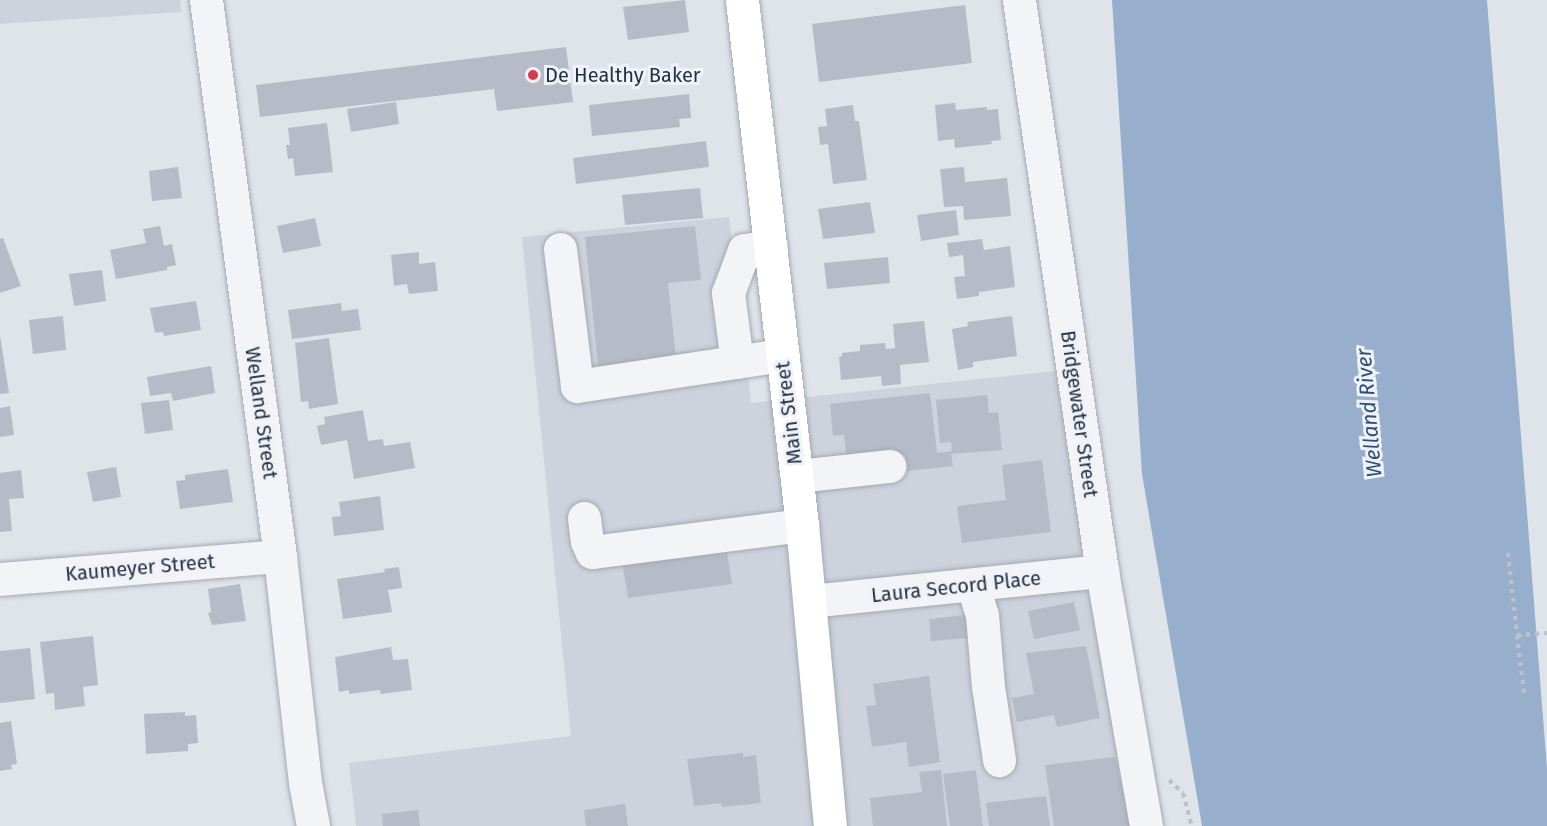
<!DOCTYPE html>
<html>
<head>
<meta charset="utf-8">
<style>
	body { margin:0 }
	#map { position:relative; width:1547px; height:826px; overflow:hidden; background:#dfe3ea; font-family:"Fira Sans",sans-serif }
	div>[style] { position:absolute }
	[style*='--x'] { left:calc(var(--x)*1px); top:calc(var(--y)*1px); width:calc(var(--w)*1px); rotate:calc(var(--a)*1deg) }
	.built>* { inset:0; background:#cdd2dc }
	.water>* { inset:0; background:#97afcd }
	.building>* { inset:0; background:#b6bcc7 }
	.path>* { height:4px; margin-top:-2px; transform-origin:0; background:repeating-linear-gradient(90deg,#bdc1c9 0 4.5px,transparent 0 9px) }
	.roads { filter:drop-shadow(0 0 2px #a4aab4) drop-shadow(0 0 2px #a4aab4) }
	.minor>* { height:33px; margin:-16.5px; padding:0 16.5px; transform-origin:16.5px; border-radius:16.5px; background:#f2f4f8 }
	.major>* { height:33px; margin:-16.5px; padding:0 16.5px; transform-origin:16.5px; border-radius:16.5px; background:#fff }
	.dots>* { width:16px; height:16px; translate:-50% -50%; box-sizing:border-box; border:3px solid #eff2f7; border-radius:50% }
	span { translate:-50% -50%; white-space:nowrap; text-align:center; line-height:1.15; -webkit-text-stroke:6px #eff2f7; paint-order:stroke }
	.poi-label { font-size:20px; color:#263042 }
	.left { translate:0 -50%; text-align:left }
	.street-label { font-size:20px; color:#263042 }
	.water-label { font-size:21px; color:#2d4d7a; font-style:italic }
</style>
</head>
<body>
<div id="map">
	<div class="built">
		<div style="clip-path:polygon(0 0,180px 0,181px 12px,0 24px)"></div>
		<div style="clip-path:polygon(729px 217px,751px 403px,1055px 371px,1133px 826px,356px 826px,349px 763px,571px 736px,522px 237px)"></div>
	</div>
	<div class="water">
		<div style="clip-path:polygon(1112px 0,1487px 0,1547px 769px,1547px 826px,1202px 826px,1142px 474px)"></div>
	</div>
	<div class="building">
		<div style="clip-path:polygon(685px 0,689px 32px,628px 40px,623px 7px)"></div>
		<div style="clip-path:polygon(965px 5px,972px 63px,819px 82px,812px 24px)"></div>
		<div style="clip-path:polygon(566px 47px,573px 102px,497px 111px,494px 89px,260px 117px,256px 85px)"></div>
		<div style="clip-path:polygon(689px 94px,691px 118px,679px 119px,680px 127px,592px 136px,589px 105px)"></div>
		<div style="clip-path:polygon(396px 102px,399px 124px,351px 132px,347px 109px)"></div>
		<div style="clip-path:polygon(955px 103px,956px 110px,987px 107px,987px 110px,998px 109px,1001px 140px,991px 141px,992px 144px,955px 148px,954px 139px,938px 141px,935px 105px)"></div>
		<div style="clip-path:polygon(853px 105px,855px 121px,859px 121px,867px 180px,833px 184px,828px 144px,820px 145px,818px 127px,827px 126px,825px 109px)"></div>
		<div style="clip-path:polygon(327px 123px,333px 172px,295px 176px,293px 158px,288px 159px,286px 145px,290px 145px,288px 128px)"></div>
		<div style="clip-path:polygon(706px 141px,709px 167px,576px 184px,573px 158px)"></div>
		<div style="clip-path:polygon(178px 167px,182px 198px,152px 201px,149px 171px)"></div>
		<div style="clip-path:polygon(964px 167px,965px 182px,1007px 178px,1011px 216px,964px 220px,963px 206px,944px 207px,940px 169px)"></div>
		<div style="clip-path:polygon(700px 188px,703px 218px,625px 225px,622px 195px)"></div>
		<div style="clip-path:polygon(870px 202px,875px 233px,823px 239px,818px 209px)"></div>
		<div style="clip-path:polygon(956px 210px,959px 235px,921px 241px,917px 215px)"></div>
		<div style="clip-path:polygon(315px 218px,321px 246px,283px 253px,277px 226px)"></div>
		<div style="clip-path:polygon(160px 226px,164px 246px,172px 244px,176px 265px,167px 267px,167px 270px,116px 279px,110px 250px,146px 243px,143px 229px)"></div>
		<div style="clip-path:polygon(695px 226px,701px 280px,668px 283px,676px 358px,598px 366px,585px 237px)"></div>
		<div style="clip-path:polygon(3px 238px,21px 286px,0 293px,0 239px)"></div>
		<div style="clip-path:polygon(982px 239px,984px 250px,1010px 246px,1015px 287px,979px 292px,979px 296px,957px 299px,954px 277px,965px 276px,963px 255px,949px 257px,947px 243px)"></div>
		<div style="clip-path:polygon(419px 252px,419px 264px,435px 262px,438px 291px,409px 294px,407px 284px,394px 286px,391px 255px)"></div>
		<div style="clip-path:polygon(888px 257px,890px 283px,827px 289px,824px 263px)"></div>
		<div style="clip-path:polygon(102px 270px,106px 301px,74px 306px,69px 274px)"></div>
		<div style="clip-path:polygon(196px 301px,201px 330px,164px 336px,163px 332px,155px 333px,150px 308px)"></div>
		<div style="clip-path:polygon(341px 303px,342px 311px,358px 309px,361px 330px,292px 339px,288px 310px)"></div>
		<div style="clip-path:polygon(63px 316px,66px 350px,33px 354px,29px 320px)"></div>
		<div style="clip-path:polygon(1012px 316px,1017px 356px,973px 362px,973px 367px,958px 370px,952px 329px,968px 326px,967px 322px)"></div>
		<div style="clip-path:polygon(924px 321px,929px 362px,900px 365px,901px 384px,882px 386px,881px 376px,841px 380px,839px 357px,842px 356px,842px 353px,860px 351px,860px 345px,885px 343px,886px 349px,895px 348px,893px 324px)"></div>
		<div style="clip-path:polygon(0 335px,9px 393px,0 394px)"></div>
		<div style="clip-path:polygon(329px 338px,338px 404px,309px 409px,308px 401px,301px 402px,295px 343px)"></div>
		<div style="clip-path:polygon(211px 366px,215px 393px,173px 401px,171px 393px,150px 396px,147px 377px)"></div>
		<div style="clip-path:polygon(930px 393px,937px 453px,952px 451px,951px 442px,940px 443px,936px 400px,987px 395px,989px 413px,998px 412px,1002px 450px,951px 454px,953px 466px,907px 471px,905px 455px,847px 462px,844px 435px,833px 436px,830px 404px)"></div>
		<div style="clip-path:polygon(169px 400px,173px 430px,145px 434px,141px 403px)"></div>
		<div style="clip-path:polygon(10px 406px,14px 435px,0 437px,0 408px)"></div>
		<div style="clip-path:polygon(363px 410px,368px 441px,383px 439px,384px 446px,410px 442px,415px 468px,354px 479px,347px 440px,321px 445px,317px 426px,325px 424px,324px 417px)"></div>
		<div style="clip-path:polygon(1042px 460px,1051px 532px,962px 543px,957px 506px,1006px 500px,1002px 465px)"></div>
		<div style="clip-path:polygon(116px 467px,121px 497px,93px 502px,87px 472px)"></div>
		<div style="clip-path:polygon(228px 469px,233px 502px,180px 509px,176px 481px,185px 480px,185px 475px)"></div>
		<div style="clip-path:polygon(21px 470px,24px 498px,9px 499px,12px 531px,0 532px,0 473px)"></div>
		<div style="clip-path:polygon(380px 496px,384px 530px,334px 536px,332px 517px,341px 516px,339px 502px)"></div>
		<div style="clip-path:polygon(726px 546px,732px 584px,628px 598px,622px 561px)"></div>
		<div style="clip-path:polygon(399px 567px,402px 588px,388px 590px,392px 612px,343px 619px,337px 579px,385px 572px,384px 569px)"></div>
		<div style="clip-path:polygon(240px 584px,246px 621px,212px 625px,208px 613px,211px 612px,208px 589px)"></div>
		<div style="clip-path:polygon(1074px 602px,1080px 630px,1034px 639px,1028px 611px)"></div>
		<div style="clip-path:polygon(966px 615px,968px 638px,931px 641px,929px 619px)"></div>
		<div style="clip-path:polygon(93px 636px,98px 685px,83px 687px,85px 706px,55px 710px,54px 693px,46px 694px,40px 642px)"></div>
		<div style="clip-path:polygon(1086px 646px,1100px 718px,1057px 727px,1054px 715px,1017px 722px,1012px 698px,1034px 694px,1026px 653px)"></div>
		<div style="clip-path:polygon(391px 647px,393px 660px,408px 659px,412px 690px,381px 694px,380px 690px,349px 694px,349px 690px,339px 692px,335px 657px)"></div>
		<div style="clip-path:polygon(30px 648px,35px 699px,0 703px,0 651px)"></div>
		<div style="clip-path:polygon(929px 676px,940px 762px,909px 767px,906px 742px,872px 747px,866px 706px,876px 705px,873px 684px)"></div>
		<div style="clip-path:polygon(185px 712px,185px 716px,196px 715px,198px 743px,188px 744px,188px 751px,146px 754px,144px 714px)"></div>
		<div style="clip-path:polygon(11px 721px,17px 764px,11px 765px,12px 769px,0 771px,0 723px)"></div>
		<div style="clip-path:polygon(743px 753px,743px 757px,756px 755px,761px 803px,722px 807px,721px 803px,694px 806px,687px 759px)"></div>
		<div style="clip-path:polygon(1115px 757px,1131px 826px,1054px 826px,1045px 765px)"></div>
		<div style="clip-path:polygon(941px 770px,947px 826px,873px 826px,870px 798px,922px 792px,919px 772px)"></div>
		<div style="clip-path:polygon(976px 770px,983px 826px,950px 826px,943px 774px)"></div>
		<div style="clip-path:polygon(1046px 796px,1050px 826px,989px 826px,986px 803px)"></div>
		<div style="clip-path:polygon(625px 804px,628px 826px,586px 826px,584px 810px)"></div>
		<div style="clip-path:polygon(418px 810px,420px 826px,383px 826px,382px 814px)"></div>
	</div>
	<div class="path">
		<div style="--x:1508;--y:553;--w:82;--a:83.7"></div>
		<div style="--x:1524;--y:693;--w:58;--a:-96.9"></div>
		<div style="--x:1517;--y:635;--w:30;--a:-4"></div>
		<div style="--x:1169;--y:780;--w:19;--a:43"></div>
		<div style="--x:1183;--y:793;--w:34;--a:75"></div>
	</div>
	<div class="roads">
		<div class="minor">
			<div style="--x:206;--y:0;--w:561;--a:82.42"></div>
			<div style="--x:280;--y:556;--w:227;--a:83.7"></div>
			<div style="--x:305;--y:782;--w:45;--a:79.7"></div>
			<div style="--x:1019;--y:0;--w:577;--a:81.73"></div>
			<div style="--x:1102;--y:571;--w:259;--a:80.2"></div>
			<div style="--x:560;--y:249;--w:138;--a:82.9"></div>
			<div style="--x:577;--y:386;--w:208;--a:-8.6"></div>
			<div style="--x:737;--y:362;--w:70;--a:-97.4"></div>
			<div style="--x:728;--y:293;--w:46;--a:-69.6"></div>
			<div style="--x:744;--y:250;--w:27;--a:-8"></div>
			<div style="--x:797;--y:476;--w:93;--a:-6.2"></div>
			<div style="--x:584;--y:518;--w:23;--a:83"></div>
			<div style="--x:587;--y:541;--w:12;--a:66"></div>
			<div style="--x:592;--y:552;--w:212;--a:-7.3"></div>
			<div style="--x:0;--y:579;--w:281;--a:-4.7"></div>
			<div style="--x:973;--y:586;--w:30;--a:73"></div>
			<div style="--x:982;--y:615;--w:71;--a:85.2"></div>
			<div style="--x:988;--y:686;--w:75;--a:81.5"></div>
			<div style="--x:810;--y:601;--w:294;--a:-5.9"></div>
		</div>
		<div class="major">
			<div style="--x:742;--y:0;--w:528;--a:83.48"></div>
			<div style="--x:802;--y:525;--w:302;--a:84.7"></div>
		</div>
	</div>
	<div class="dots">
		<div style="left:533px;top:75px;background:#db384c"></div>
	</div>
	<div class="poi-label">
		<span class="left" style="left:545px;top:75px">De Healthy Baker</span>
	</div>
	<div class="street-label">
		<span style="left:261px;top:413px;rotate:82deg">Welland Street</span>
		<span style="left:789px;top:413px;rotate:-97deg">Main Street</span>
		<span style="left:1079px;top:414px;rotate:82deg">Bridgewater Street</span>
		<span style="left:140px;top:568px;rotate:-5deg">Kaumeyer Street</span>
		<span style="left:956px;top:587px;rotate:-6deg">Laura Secord Place</span>
	</div>
	<div class="water-label">
		<span style="left:1369px;top:413px;rotate:-95deg">Welland River</span>
	</div>
</div>
</body>
</html>
